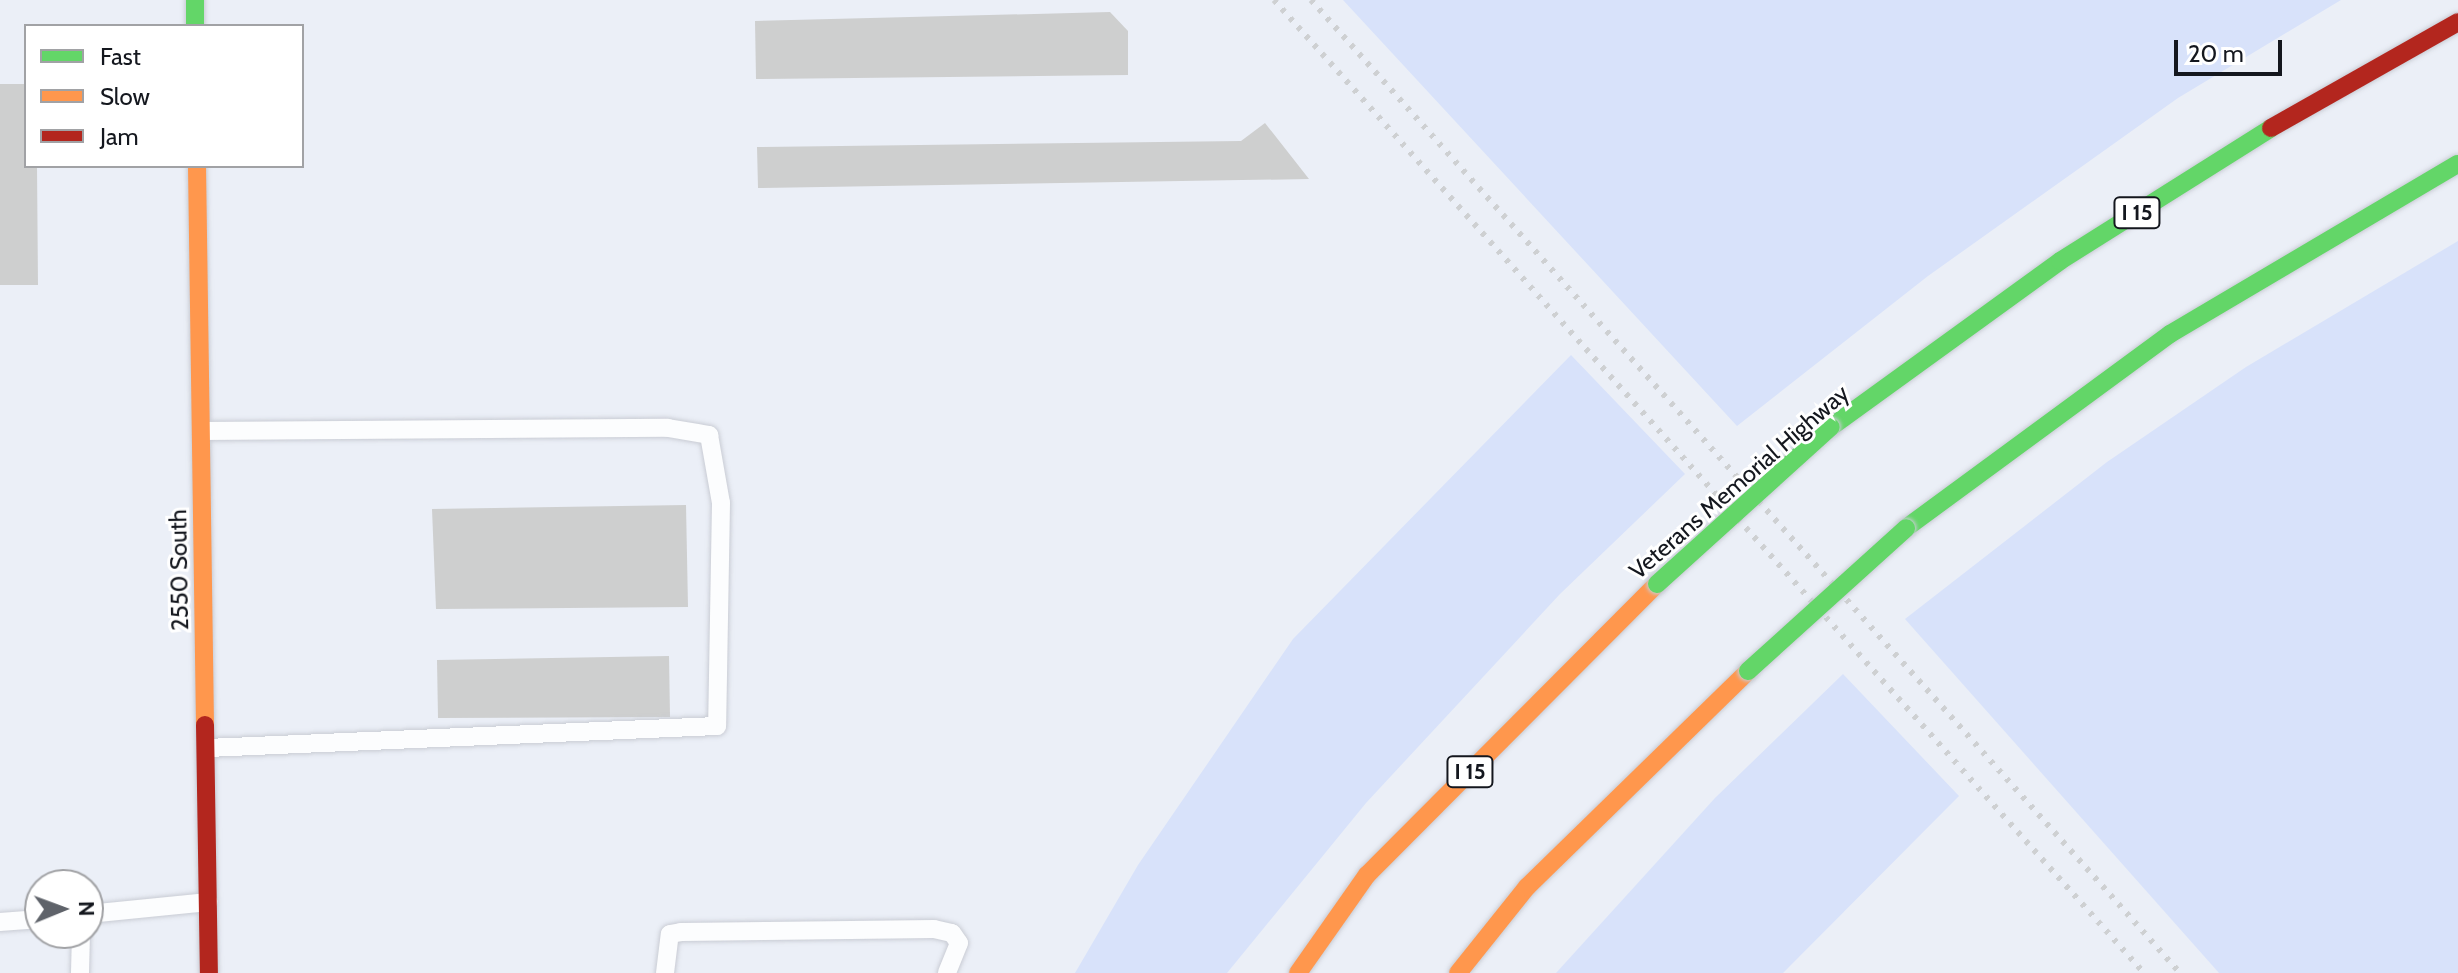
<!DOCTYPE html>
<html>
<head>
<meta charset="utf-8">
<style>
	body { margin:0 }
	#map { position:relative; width:2458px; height:973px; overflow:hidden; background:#ebeff7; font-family:Cabin,sans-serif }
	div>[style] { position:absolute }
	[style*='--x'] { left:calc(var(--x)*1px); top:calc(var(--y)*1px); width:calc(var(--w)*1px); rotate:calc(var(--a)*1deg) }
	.green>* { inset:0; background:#d8e2fa }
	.building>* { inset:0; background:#cecfcf }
	.roads { filter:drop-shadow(0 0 2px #c9ccd4) drop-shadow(0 0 2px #c9ccd4) }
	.lane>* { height:18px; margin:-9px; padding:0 9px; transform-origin:9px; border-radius:9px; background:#fcfdfe }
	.fast>* { height:18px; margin:-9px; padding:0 9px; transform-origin:9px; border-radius:9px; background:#63d668 }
	.slow>* { height:18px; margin:-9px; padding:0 9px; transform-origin:9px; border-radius:9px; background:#ff974d }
	.jam>* { height:18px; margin:-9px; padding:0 9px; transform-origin:9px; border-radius:9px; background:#b3261e }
	.rail>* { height:6px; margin-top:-3px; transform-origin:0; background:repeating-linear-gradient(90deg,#ced0d2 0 4px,transparent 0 12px) }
	.bridges { filter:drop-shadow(0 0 2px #c9ccd4) drop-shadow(0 0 2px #c9ccd4) }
	.fast-bridge>* { height:18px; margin:-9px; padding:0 9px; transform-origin:9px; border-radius:9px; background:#63d668 }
	span { translate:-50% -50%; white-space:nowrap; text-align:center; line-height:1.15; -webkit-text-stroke:6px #fff; paint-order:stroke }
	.shield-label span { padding:2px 6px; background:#fff; border:2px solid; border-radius:6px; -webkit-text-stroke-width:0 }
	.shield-label { font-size:22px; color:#14171e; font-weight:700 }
	.street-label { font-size:24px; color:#14171e }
	.legend { position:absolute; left:24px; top:24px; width:280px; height:144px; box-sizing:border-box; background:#fff; border:2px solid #a1a2a5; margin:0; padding:10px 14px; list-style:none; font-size:24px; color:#14171e }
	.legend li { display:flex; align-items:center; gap:16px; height:40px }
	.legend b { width:40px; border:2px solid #a1a2a5 }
	.north { position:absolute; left:24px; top:869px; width:80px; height:80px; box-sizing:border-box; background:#fff; border:2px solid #a1a2a5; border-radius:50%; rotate:89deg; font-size:22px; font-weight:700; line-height:32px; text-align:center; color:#14171e }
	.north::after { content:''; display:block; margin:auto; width:28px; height:36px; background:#5f636a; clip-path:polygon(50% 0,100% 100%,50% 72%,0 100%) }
	.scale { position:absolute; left:2174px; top:40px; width:108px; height:36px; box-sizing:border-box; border:4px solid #14171e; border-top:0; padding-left:10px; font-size:24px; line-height:28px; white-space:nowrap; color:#14171e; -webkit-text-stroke:6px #fff; paint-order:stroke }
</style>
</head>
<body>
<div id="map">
	<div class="green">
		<div style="clip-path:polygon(1343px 0,2341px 0,2178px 98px,1928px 276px,1737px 426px)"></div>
		<div style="clip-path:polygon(2458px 241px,2458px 973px,2219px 973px,1905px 619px,2107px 462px,2246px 367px)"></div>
		<div style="clip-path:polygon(1571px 355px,1685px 474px,1560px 594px,1366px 803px,1227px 973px,1075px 973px,1138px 865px,1293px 639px)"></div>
		<div style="clip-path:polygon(1843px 674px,1959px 796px,1783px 973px,1556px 973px,1715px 798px)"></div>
	</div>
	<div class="building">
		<div style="clip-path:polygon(1110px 12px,1128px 31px,1128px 75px,756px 79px,755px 21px)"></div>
		<div style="clip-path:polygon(0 84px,26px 84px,26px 166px,37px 166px,38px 285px,0 285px)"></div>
		<div style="clip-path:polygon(1265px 123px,1309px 179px,758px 188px,757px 147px,1241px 141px)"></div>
		<div style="clip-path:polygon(686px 505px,688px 607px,436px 609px,432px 509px)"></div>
		<div style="clip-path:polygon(669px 656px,670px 717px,438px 718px,437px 660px)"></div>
	</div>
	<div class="roads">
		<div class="lane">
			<div style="--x:201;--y:431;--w:467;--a:-0.4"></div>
			<div style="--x:668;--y:428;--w:42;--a:9.7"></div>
			<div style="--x:709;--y:435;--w:69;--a:80"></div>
			<div style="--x:721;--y:503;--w:223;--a:91"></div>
			<div style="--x:717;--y:726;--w:511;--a:177.53"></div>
			<div style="--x:88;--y:914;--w:121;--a:-5.7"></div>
			<div style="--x:0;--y:922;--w:40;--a:-4.3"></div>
			<div style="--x:80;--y:973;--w:40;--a:-88.6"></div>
			<div style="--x:665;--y:973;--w:39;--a:-83"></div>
			<div style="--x:670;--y:934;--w:11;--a:-10"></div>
			<div style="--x:681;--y:932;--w:253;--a:-0.7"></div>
			<div style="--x:934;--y:929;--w:18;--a:13"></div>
			<div style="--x:952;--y:933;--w:12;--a:55"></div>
			<div style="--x:959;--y:943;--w:32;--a:112"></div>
		</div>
		<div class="fast">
			<div style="--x:195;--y:0;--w:26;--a:90"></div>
			<div style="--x:1831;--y:427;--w:283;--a:-35.9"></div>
			<div style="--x:2060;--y:261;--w:249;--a:-32.2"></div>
			<div style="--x:1906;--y:528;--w:328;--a:-36.3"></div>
			<div style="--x:2170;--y:334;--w:334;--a:-30.6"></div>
		</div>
		<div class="slow">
			<div style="--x:197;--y:166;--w:559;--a:89.18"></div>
			<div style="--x:1298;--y:973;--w:120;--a:-54.9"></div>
			<div style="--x:1367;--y:875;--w:411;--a:-45.1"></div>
			<div style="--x:1458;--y:973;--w:110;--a:-51.3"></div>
			<div style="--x:1527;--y:887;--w:309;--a:-44.3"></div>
		</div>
		<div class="jam">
			<div style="--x:2271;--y:128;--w:215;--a:-29.5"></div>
			<div style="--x:205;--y:725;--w:248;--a:89.1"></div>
		</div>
	</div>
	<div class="rail">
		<div style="--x:1274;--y:0;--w:1305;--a:48.2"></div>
		<div style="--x:1311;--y:0;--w:1305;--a:48.23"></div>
	</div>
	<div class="bridges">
		<div class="fast-bridge">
			<div style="--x:1657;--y:584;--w:234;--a:-42.1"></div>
			<div style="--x:1748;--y:671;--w:213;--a:-42.1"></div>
		</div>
	</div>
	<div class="shield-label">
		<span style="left:2137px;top:213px">I 15</span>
		<span style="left:1470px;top:772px">I 15</span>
	</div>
	<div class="street-label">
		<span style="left:1739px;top:482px;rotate:-41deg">Veterans Memorial Highway</span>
		<span style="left:179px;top:570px;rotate:-91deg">2550 South</span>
	</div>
	<ul class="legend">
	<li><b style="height:10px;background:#63d668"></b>Fast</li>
	<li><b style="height:10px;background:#ff974d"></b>Slow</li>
	<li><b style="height:10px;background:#b3261e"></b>Jam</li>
	</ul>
	<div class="north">N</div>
	<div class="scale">20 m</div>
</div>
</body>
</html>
